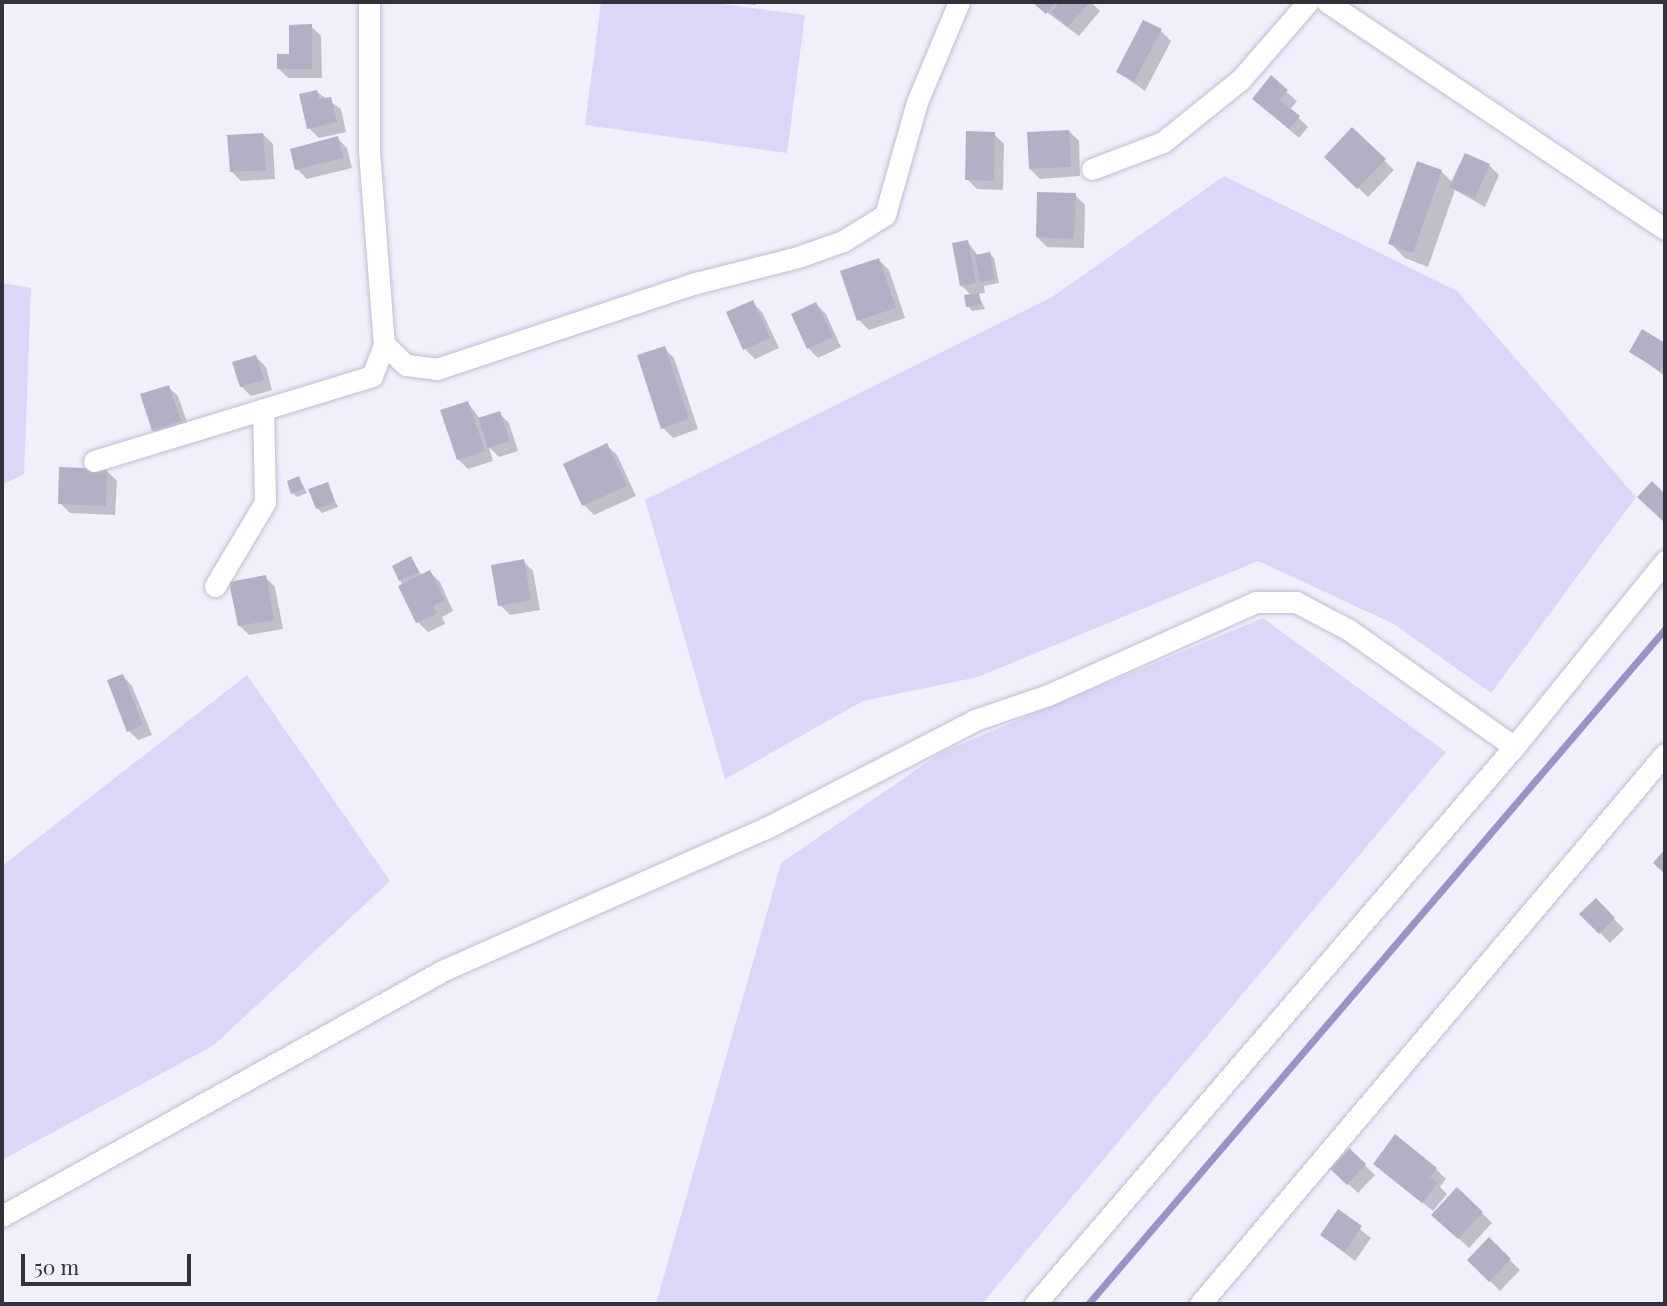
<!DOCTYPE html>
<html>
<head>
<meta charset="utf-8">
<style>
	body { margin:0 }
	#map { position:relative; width:1667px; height:1306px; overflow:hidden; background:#f0effc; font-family:"Playfair Display",serif }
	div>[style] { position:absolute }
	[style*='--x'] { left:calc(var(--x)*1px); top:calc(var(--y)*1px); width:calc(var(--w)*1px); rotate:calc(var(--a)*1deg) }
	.green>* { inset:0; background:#dcd7f9 }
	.shadow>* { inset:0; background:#0003 }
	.stream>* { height:7px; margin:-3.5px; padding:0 3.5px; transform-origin:3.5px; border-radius:3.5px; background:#9c92ca }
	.building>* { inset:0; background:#b3b0c5 }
	.roads { filter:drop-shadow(0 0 2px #bfbcd2) drop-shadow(0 0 2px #bfbcd2) }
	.minor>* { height:21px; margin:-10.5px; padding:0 10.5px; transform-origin:10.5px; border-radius:10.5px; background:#fff }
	span { translate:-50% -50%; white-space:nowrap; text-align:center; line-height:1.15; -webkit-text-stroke:7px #f0effc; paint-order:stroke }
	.frame { position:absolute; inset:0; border:4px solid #33323b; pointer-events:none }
	.scale { position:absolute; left:21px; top:1254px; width:170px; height:32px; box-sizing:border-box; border:4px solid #33323b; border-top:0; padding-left:9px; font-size:21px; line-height:24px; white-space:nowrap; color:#33323b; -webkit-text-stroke:5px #f0effc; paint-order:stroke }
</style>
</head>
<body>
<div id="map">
	<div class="green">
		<div style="clip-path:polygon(601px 2px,707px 2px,805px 15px,787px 153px,585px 125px)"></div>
		<div style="clip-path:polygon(1224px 176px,1457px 291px,1636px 497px,1491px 693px,1394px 624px,1258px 561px,978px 677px,863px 701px,725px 779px,645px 500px,1052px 297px)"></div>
		<div style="clip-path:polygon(2px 283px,31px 288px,24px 474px,2px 485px)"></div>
		<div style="clip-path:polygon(1263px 618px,1446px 752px,982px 1304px,656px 1304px,781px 863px,942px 752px)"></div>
		<div style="clip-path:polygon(247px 675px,390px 881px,214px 1045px,2px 1160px,2px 866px)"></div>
	</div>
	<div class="shadow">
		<div style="clip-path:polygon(719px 2px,756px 2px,756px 5px)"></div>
		<div style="clip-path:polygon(1033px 2px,1091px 2px,1100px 11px,1079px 36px)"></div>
		<div style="clip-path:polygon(311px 26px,321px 36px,322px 78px,288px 78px,278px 68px)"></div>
		<div style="clip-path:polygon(1161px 31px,1171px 41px,1145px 91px,1118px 72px)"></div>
		<div style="clip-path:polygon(1271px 78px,1297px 101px,1290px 110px,1308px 127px,1299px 138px,1254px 99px)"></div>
		<div style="clip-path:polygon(317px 92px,341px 109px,346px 132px,319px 138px,309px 128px)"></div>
		<div style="clip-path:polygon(1352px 129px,1394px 170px,1368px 197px,1326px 157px)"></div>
		<div style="clip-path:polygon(1069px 131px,1079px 141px,1080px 176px,1040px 179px,1030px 169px)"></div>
		<div style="clip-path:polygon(263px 134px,273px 144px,275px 179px,241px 181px,231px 171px)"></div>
		<div style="clip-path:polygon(994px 134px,1004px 144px,1003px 190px,977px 189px,967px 179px)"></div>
		<div style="clip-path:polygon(337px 138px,347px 148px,352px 168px,307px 179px,297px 169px)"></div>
		<div style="clip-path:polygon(1489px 165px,1499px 175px,1485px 207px,1455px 190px,1428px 267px,1405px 258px,1390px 243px,1441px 171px,1453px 183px)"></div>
		<div style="clip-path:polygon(1075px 195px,1085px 205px,1084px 248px,1047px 247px,1037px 237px)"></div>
		<div style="clip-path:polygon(968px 242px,978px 256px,990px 254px,994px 258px,999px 283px,984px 286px,985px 293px,978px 294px,985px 309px,972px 311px,968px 306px,972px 296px,961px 285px)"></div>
		<div style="clip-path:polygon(879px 260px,889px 270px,905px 318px,869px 330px,859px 320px)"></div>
		<div style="clip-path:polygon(752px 302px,762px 312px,779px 348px,755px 359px,745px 349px)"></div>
		<div style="clip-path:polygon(816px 304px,826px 314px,841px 347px,818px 358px,808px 348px)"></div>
		<div style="clip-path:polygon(1643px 332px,1665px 345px,1665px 376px,1631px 351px)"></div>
		<div style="clip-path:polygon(664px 348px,674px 358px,698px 429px,673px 438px,663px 428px)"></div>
		<div style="clip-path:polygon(256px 357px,266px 367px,272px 390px,251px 396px,241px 386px)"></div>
		<div style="clip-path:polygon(168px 387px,178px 396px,190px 431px,163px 440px,154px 430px)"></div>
		<div style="clip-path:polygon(468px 403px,480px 419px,499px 413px,509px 423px,518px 451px,499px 457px,489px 447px,493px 461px,468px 469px,458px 459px)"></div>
		<div style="clip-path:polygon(607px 446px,617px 455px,636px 496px,594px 515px,584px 505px,565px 465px)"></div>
		<div style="clip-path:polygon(107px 471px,117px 481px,115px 515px,70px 513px,60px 503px)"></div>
		<div style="clip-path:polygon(299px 478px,307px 493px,297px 497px,293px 493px)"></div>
		<div style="clip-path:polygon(327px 484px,338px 507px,322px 513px,317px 508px)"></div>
		<div style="clip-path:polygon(411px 558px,422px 576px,430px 572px,440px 582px,453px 611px,442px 617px,445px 624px,428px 632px,418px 622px,394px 566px)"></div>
		<div style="clip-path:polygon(523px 561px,533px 571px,540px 610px,510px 615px,500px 605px)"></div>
		<div style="clip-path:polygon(265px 577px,275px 587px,283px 629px,249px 635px,239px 625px)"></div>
		<div style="clip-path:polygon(123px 676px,132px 686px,152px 735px,138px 740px,129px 731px)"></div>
		<div style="clip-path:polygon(1596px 901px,1624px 929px,1610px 943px,1582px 914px)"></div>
		<div style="clip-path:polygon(1349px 1150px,1375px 1175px,1358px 1193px,1342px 1178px)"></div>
		<div style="clip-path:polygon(1436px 1169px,1446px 1179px,1440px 1187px,1447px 1194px,1433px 1211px,1385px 1173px)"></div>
		<div style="clip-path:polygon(1338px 1212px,1371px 1238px,1355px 1261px,1322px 1235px)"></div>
		<div style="clip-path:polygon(1482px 1213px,1492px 1223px,1469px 1248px,1444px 1225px)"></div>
		<div style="clip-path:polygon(1489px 1240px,1520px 1270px,1500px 1291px,1469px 1260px)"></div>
	</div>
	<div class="stream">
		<div style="--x:1088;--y:1304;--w:888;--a:-49.48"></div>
	</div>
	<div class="building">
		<div style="clip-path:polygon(1032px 2px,1056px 2px,1046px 14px)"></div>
		<div style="clip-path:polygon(1060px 2px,1090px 2px,1068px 27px,1051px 12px)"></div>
		<div style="clip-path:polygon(1143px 20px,1162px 29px,1134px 82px,1116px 72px)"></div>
		<div style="clip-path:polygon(312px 24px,312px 69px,277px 69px,277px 54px,289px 54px,289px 25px)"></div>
		<div style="clip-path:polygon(1271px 75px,1288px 90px,1280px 100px,1300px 116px,1289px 129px,1252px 99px)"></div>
		<div style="clip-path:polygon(317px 90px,319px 99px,331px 97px,337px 122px,307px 129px,299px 94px)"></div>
		<div style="clip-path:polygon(1352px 127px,1386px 159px,1357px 189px,1324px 157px)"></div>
		<div style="clip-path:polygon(1069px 130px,1071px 167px,1029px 169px,1027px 132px)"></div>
		<div style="clip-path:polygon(966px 131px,995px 132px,994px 181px,965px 180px)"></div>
		<div style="clip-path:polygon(263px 133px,266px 170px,230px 172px,227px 135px)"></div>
		<div style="clip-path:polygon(338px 136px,343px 158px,295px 170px,290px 149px)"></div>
		<div style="clip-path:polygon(1465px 153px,1490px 164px,1475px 198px,1449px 187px)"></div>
		<div style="clip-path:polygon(1417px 161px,1442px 170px,1413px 253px,1388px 244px)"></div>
		<div style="clip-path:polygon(1037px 192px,1076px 193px,1074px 239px,1036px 237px)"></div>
		<div style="clip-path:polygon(968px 240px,976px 283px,960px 286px,952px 243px)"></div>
		<div style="clip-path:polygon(990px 252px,995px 279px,980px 282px,975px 255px)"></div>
		<div style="clip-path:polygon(879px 258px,896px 308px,857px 321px,840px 271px)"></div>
		<div style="clip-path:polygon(979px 293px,981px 304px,966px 307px,964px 295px)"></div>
		<div style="clip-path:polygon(753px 300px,770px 338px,743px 350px,726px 312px)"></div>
		<div style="clip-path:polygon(816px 302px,833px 337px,807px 349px,791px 314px)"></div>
		<div style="clip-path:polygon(1642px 329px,1665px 343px,1665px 362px,1660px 371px,1629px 352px)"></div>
		<div style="clip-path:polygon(665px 346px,689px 419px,661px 429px,637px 355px)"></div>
		<div style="clip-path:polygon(256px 355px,264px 380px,240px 387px,232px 362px)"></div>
		<div style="clip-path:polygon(169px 385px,181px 421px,152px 431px,140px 394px)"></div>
		<div style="clip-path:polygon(468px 401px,485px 451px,457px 460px,440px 410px)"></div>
		<div style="clip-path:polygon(500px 411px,510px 441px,488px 448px,478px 418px)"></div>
		<div style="clip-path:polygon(607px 443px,627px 486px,582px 506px,563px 464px)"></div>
		<div style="clip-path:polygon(59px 467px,107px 469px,106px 506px,58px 504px)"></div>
		<div style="clip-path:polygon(299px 476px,304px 489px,291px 494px,287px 481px)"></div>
		<div style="clip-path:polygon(1652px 481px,1665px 494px,1665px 523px,1637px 497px)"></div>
		<div style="clip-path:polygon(328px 482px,335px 502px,316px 509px,308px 489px)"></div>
		<div style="clip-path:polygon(411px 556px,419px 572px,399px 581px,392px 566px)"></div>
		<div style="clip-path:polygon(524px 559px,531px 600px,498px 606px,491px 565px)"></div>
		<div style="clip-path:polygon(430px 570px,445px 601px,433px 606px,437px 614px,416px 623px,398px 586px)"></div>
		<div style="clip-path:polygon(266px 575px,274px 620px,238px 626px,229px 582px)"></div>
		<div style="clip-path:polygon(123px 674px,143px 725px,127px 732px,107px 680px)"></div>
		<div style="clip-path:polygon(1665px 849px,1665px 874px,1653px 863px)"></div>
		<div style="clip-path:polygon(1596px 898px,1615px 918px,1599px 934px,1579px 914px)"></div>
		<div style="clip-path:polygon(1395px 1134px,1437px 1168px,1430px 1177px,1438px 1183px,1422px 1203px,1373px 1164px)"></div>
		<div style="clip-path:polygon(1349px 1148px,1366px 1164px,1347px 1185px,1330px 1169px)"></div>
		<div style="clip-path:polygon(1457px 1187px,1483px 1212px,1458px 1239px,1431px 1215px)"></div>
		<div style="clip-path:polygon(1338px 1209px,1362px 1226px,1344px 1252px,1320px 1235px)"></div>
		<div style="clip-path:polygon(1489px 1237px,1511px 1259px,1489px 1282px,1467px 1260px)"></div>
	</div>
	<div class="roads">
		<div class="minor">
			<div style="--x:369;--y:2;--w:149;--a:90"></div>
			<div style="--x:369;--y:151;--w:194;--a:85.6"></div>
			<div style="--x:1327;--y:2;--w:407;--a:33.9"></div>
			<div style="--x:1092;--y:169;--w:76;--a:-20.8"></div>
			<div style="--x:1163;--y:142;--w:100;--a:-38.9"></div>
			<div style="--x:1241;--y:79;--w:102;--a:-49"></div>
			<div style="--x:94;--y:461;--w:291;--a:-17"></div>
			<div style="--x:372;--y:376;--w:34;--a:-69"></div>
			<div style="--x:384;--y:344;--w:30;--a:44"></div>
			<div style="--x:406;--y:365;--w:31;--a:7"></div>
			<div style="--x:437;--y:369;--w:273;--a:-18.4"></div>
			<div style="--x:696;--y:283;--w:105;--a:-14.3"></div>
			<div style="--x:798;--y:257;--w:48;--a:-19.6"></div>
			<div style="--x:843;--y:241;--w:49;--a:-31.8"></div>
			<div style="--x:885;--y:215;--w:117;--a:-74.2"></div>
			<div style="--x:917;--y:102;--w:108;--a:-67.2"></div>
			<div style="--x:215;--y:586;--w:98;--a:-59.2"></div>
			<div style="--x:265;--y:502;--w:93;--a:-91.2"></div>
			<div style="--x:2;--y:1216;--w:506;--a:-29.1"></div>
			<div style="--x:444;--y:970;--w:352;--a:-23.8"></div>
			<div style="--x:766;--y:828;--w:235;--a:-27.3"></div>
			<div style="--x:975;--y:720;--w:77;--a:-18.9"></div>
			<div style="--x:1048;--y:695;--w:228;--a:-24.1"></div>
			<div style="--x:1256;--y:602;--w:40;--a:0"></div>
			<div style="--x:1296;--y:602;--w:60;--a:27.8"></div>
			<div style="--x:1349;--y:630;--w:202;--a:35.3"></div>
			<div style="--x:1035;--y:1304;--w:735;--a:-49.31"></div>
			<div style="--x:1514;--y:747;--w:240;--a:-50.9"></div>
			<div style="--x:1200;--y:1304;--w:720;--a:-49.79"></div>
		</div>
	</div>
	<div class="frame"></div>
	<div class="scale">50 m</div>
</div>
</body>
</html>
